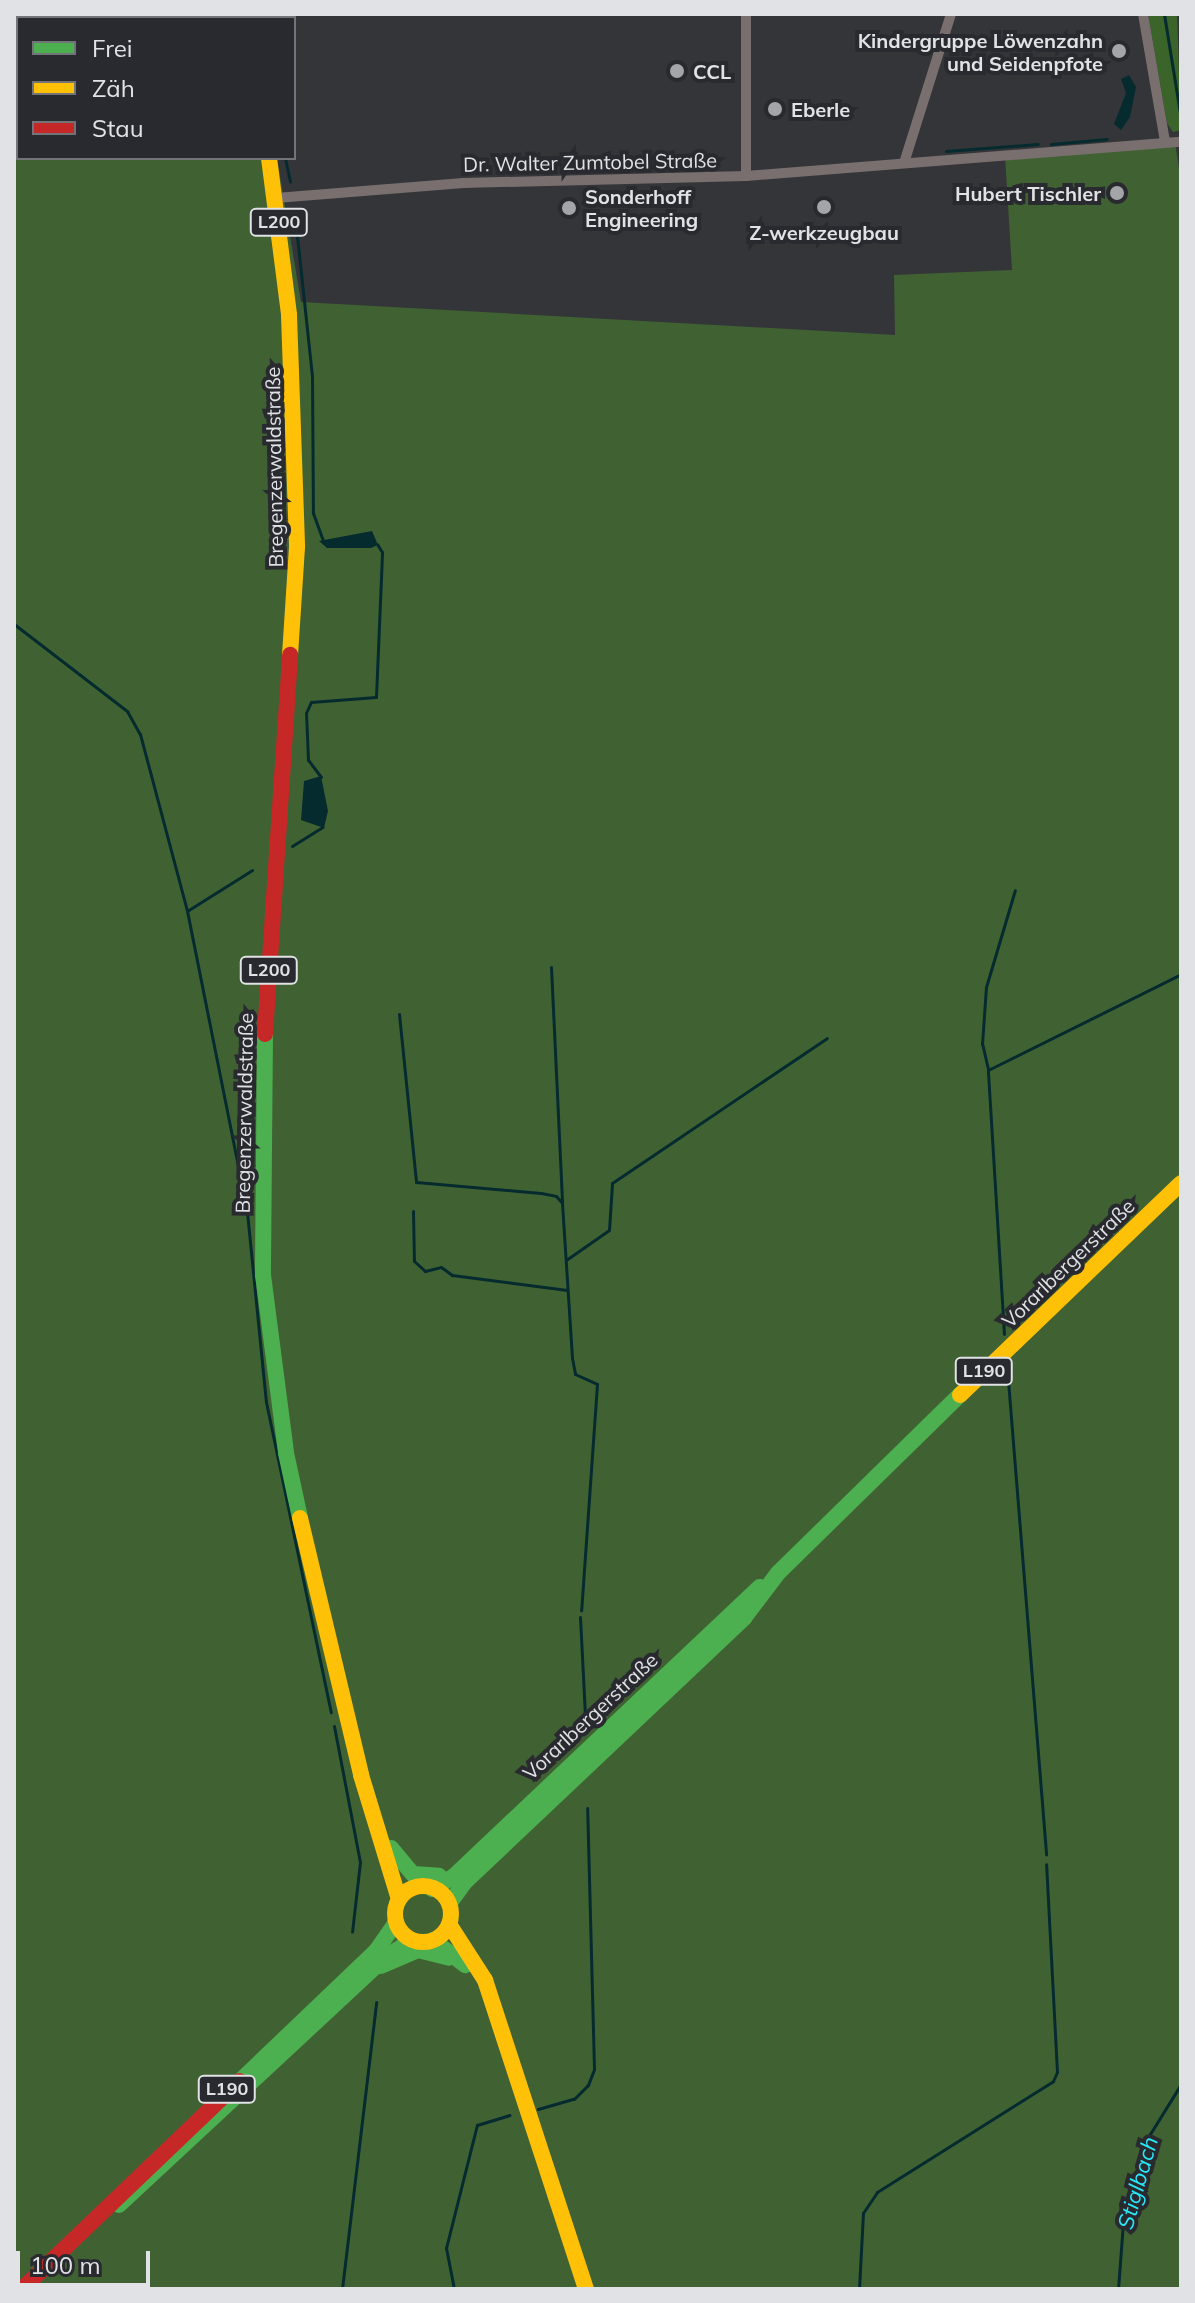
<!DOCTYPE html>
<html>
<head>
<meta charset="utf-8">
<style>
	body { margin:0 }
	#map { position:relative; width:1195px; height:2303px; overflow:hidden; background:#343538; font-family:Mulish,sans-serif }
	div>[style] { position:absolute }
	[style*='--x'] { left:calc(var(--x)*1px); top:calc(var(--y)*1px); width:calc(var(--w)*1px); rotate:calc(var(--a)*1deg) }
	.green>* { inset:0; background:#406233 }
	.forest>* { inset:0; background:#3b642a }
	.water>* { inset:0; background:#052b2f }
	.stream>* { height:3px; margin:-1.5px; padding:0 1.5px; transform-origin:1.5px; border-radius:1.5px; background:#052b2f }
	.street>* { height:10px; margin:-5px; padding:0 5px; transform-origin:5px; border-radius:5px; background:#7a6f6f }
	.fast>* { height:16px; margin:-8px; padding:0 8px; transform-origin:8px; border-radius:8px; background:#4caf50 }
	.slow>* { height:16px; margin:-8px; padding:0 8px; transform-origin:8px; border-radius:8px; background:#ffc107 }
	.slow>.ring { margin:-8px; padding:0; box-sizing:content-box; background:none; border:16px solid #ffc107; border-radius:50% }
	.jam>* { height:16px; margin:-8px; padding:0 8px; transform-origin:8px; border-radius:8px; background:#c62828 }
	.dots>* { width:22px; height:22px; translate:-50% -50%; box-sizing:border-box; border:4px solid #292a2f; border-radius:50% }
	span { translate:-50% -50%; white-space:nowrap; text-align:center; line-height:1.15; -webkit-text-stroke:8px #292a2f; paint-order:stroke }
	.shield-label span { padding:2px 6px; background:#292a2f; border:2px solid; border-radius:6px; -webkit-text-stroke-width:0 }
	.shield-label { font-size:18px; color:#e1e2e5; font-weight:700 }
	.poi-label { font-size:20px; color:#e1e2e5; font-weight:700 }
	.right { translate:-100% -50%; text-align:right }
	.left { translate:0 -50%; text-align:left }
	.street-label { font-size:20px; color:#e1e2e5 }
	.water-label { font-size:22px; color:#29e9f9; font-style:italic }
	.frame { position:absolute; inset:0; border:16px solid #e1e2e5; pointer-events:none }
	.legend { position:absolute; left:16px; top:16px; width:280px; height:144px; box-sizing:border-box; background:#292a2f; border:2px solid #737478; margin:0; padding:10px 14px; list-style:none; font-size:24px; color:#e1e2e5 }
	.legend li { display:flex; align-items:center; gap:16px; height:40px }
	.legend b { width:40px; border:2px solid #737478 }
	.scale { position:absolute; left:16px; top:2251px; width:134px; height:36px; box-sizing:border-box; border:4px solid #e1e2e5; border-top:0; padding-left:10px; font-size:24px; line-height:28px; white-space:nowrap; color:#e1e2e5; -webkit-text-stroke:6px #292a2f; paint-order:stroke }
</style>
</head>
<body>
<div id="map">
	<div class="green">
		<div style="clip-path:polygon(14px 14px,253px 14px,254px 18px,18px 18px,18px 158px,277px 158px,301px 302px,895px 335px,894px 275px,1012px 270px,1005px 156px,1175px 142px,1181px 182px,1181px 2289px,14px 2289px)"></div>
	</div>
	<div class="forest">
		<div style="clip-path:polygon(1148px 14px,1177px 14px,1181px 130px,1173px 132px,1167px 123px)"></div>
	</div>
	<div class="water">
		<div style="clip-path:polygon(1129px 75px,1136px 87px,1130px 117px,1121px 130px,1114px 124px,1126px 93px,1121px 79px)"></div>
		<div style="clip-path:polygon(372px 531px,378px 545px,371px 548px,327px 548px,319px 541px)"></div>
		<div style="clip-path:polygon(321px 776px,328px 811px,324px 828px,301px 820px,304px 781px)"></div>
	</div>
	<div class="stream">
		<div style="--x:251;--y:14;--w:4;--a:76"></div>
		<div style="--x:1164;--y:14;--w:106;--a:80.8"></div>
		<div style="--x:1051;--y:144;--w:56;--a:-5.1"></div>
		<div style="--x:946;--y:151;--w:92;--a:-4.4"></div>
		<div style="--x:285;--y:158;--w:24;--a:78"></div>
		<div style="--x:295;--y:217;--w:160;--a:83.9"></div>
		<div style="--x:312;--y:376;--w:137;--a:89.6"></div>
		<div style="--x:313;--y:513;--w:30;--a:70"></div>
		<div style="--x:14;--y:624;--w:143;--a:37.6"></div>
		<div style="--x:127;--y:711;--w:26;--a:61"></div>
		<div style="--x:140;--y:734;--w:183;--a:75.1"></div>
		<div style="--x:321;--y:777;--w:21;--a:-127"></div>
		<div style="--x:308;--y:760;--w:47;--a:-92.4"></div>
		<div style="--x:306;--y:713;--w:12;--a:-66"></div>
		<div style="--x:311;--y:702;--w:65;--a:-4.4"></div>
		<div style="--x:376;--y:697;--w:145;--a:-87.6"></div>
		<div style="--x:382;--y:552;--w:9;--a:-122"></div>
		<div style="--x:292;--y:846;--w:36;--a:-32"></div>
		<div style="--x:551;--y:967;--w:236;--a:87.3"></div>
		<div style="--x:399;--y:1014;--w:169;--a:84.2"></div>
		<div style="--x:416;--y:1182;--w:125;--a:5"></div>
		<div style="--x:541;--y:1193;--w:15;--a:11"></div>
		<div style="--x:556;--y:1196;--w:9;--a:49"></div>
		<div style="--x:562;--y:1203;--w:155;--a:86.3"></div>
		<div style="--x:572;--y:1358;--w:16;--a:79"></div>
		<div style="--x:575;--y:1374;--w:24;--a:24"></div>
		<div style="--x:597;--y:1384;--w:227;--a:94"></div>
		<div style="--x:988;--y:1069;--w:26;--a:-103"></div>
		<div style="--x:982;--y:1044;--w:57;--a:-86"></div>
		<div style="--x:986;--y:987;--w:101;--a:-73.4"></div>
		<div style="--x:239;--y:1171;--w:265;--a:-101.3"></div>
		<div style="--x:187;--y:911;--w:77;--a:-32.2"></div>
		<div style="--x:246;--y:1202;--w:201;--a:84.3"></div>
		<div style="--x:266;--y:1402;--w:317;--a:78.2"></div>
		<div style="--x:413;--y:1211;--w:50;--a:88.9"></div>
		<div style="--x:414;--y:1261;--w:15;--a:42"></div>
		<div style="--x:425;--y:1271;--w:16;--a:-14"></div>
		<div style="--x:441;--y:1267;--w:14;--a:36"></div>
		<div style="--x:452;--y:1275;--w:116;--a:7.4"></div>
		<div style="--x:566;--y:1260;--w:52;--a:-34.9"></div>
		<div style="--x:609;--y:1230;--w:47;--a:-86.3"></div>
		<div style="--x:612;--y:1183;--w:259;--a:-34"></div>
		<div style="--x:1004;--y:1334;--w:264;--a:-93.5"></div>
		<div style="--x:988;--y:1070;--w:216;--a:-26.4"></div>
		<div style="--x:1007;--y:1368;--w:488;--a:85.4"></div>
		<div style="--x:580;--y:1617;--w:98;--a:87.1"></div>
		<div style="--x:334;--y:1726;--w:138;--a:79.2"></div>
		<div style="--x:360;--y:1862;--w:70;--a:96.5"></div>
		<div style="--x:538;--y:2109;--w:37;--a:-16"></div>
		<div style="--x:574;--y:2099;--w:20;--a:-45"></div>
		<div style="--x:588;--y:2085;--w:17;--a:-69"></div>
		<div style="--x:594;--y:2069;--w:261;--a:-91.5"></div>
		<div style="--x:342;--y:2289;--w:289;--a:-83.2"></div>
		<div style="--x:454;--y:2289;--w:42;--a:-101"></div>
		<div style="--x:446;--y:2248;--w:127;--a:-75.9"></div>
		<div style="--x:477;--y:2125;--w:34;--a:-17"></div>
		<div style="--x:859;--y:2289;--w:76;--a:-87"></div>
		<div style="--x:863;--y:2213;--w:25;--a:-56"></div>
		<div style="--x:877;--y:2192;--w:208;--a:-32.2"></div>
		<div style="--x:1053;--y:2081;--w:10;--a:-66"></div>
		<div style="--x:1057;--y:2072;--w:208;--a:-93"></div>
		<div style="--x:1118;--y:2289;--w:66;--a:-85.7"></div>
		<div style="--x:1123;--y:2223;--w:93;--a:-73.1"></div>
		<div style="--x:1150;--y:2134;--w:59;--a:-58.2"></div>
	</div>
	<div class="street">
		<div style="--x:1143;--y:14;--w:130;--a:80.2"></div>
		<div style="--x:904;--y:163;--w:156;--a:-72.5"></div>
		<div style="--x:746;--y:176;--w:162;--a:-90"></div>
		<div style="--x:276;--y:198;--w:188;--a:-4.6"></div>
		<div style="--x:463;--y:183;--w:283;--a:-1.4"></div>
		<div style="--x:746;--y:176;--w:436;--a:-4.5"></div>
	</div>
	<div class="fast">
		<div style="--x:265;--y:1034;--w:241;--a:90.5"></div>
		<div style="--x:263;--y:1275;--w:179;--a:82.6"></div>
		<div style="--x:286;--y:1453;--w:66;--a:77.8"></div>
		<div style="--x:391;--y:1848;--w:34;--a:50"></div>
		<div style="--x:413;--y:1874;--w:26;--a:4"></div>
		<div style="--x:432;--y:1889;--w:24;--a:-30"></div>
		<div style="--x:453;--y:1877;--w:422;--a:-43.4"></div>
		<div style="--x:449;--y:1904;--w:27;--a:-54"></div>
		<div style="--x:465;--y:1882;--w:384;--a:-43.4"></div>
		<div style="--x:744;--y:1618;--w:56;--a:-52.9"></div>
		<div style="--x:778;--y:1573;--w:255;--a:-44.4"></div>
		<div style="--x:433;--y:1940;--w:41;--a:38"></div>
		<div style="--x:381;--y:1966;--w:40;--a:-23.4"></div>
		<div style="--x:418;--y:1950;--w:32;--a:14"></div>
		<div style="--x:240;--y:2081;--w:188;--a:-43.7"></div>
		<div style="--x:376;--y:1951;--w:35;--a:-55"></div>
		<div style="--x:119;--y:2205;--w:364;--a:-42.9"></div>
		<div style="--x:386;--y:1957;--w:31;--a:-33"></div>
	</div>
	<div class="slow">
		<div style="--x:236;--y:14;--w:4;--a:76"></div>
		<div style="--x:269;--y:158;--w:158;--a:82.7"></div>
		<div style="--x:289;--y:315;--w:232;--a:88"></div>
		<div style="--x:297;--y:547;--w:108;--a:93.7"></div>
		<div style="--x:960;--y:1395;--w:306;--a:-43.8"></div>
		<div style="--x:300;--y:1518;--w:264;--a:76.6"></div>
		<div style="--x:361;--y:1775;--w:130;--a:73"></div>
		<div class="ring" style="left:395px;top:1886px;width:40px;height:40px"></div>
		<div style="--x:449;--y:1924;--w:67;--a:57.3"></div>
		<div style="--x:485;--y:1980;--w:325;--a:71.9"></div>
	</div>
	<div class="jam">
		<div style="--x:265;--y:1034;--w:380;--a:-86.2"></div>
		<div style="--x:22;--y:2289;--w:301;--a:-43.7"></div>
	</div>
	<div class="dots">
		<div style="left:1119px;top:51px;background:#a4a5a8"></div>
		<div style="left:677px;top:71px;background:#a4a5a8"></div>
		<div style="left:775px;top:109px;background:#a4a5a8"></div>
		<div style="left:1117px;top:193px;background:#a4a5a8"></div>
		<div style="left:824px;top:207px;background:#a4a5a8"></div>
		<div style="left:569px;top:208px;background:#a4a5a8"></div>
	</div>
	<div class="shield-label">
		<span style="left:279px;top:222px">L200</span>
		<span style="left:269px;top:970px">L200</span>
		<span style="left:984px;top:1371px">L190</span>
		<span style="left:227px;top:2089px">L190</span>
	</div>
	<div class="poi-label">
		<span class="right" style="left:1103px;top:52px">Kindergruppe Löwenzahn<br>und Seidenpfote</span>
		<span class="left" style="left:693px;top:71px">CCL</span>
		<span class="left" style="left:791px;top:109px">Eberle</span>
		<span class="right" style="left:1101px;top:193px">Hubert Tischler</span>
		<span class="left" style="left:585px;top:208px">Sonderhoff<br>Engineering</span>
		<span style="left:824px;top:232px">Z-werkzeugbau</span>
	</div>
	<div class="street-label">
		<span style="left:590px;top:162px;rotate:-1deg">Dr. Walter Zumtobel Straße</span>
		<span style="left:274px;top:467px;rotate:-91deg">Bregenzerwaldstraße</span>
		<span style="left:244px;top:1113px;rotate:-89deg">Bregenzerwaldstraße</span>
		<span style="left:1068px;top:1263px;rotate:-44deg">Vorarlbergerstraße</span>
		<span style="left:590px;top:1716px;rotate:-43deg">Vorarlbergerstraße</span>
	</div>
	<div class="water-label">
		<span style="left:1138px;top:2183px;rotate:-74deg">Stiglbach</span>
	</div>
	<div class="frame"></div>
	<ul class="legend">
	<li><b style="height:10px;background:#4caf50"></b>Frei</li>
	<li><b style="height:10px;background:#ffc107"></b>Zäh</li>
	<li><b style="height:10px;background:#c62828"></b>Stau</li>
	</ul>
	<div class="scale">100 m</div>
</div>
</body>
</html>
